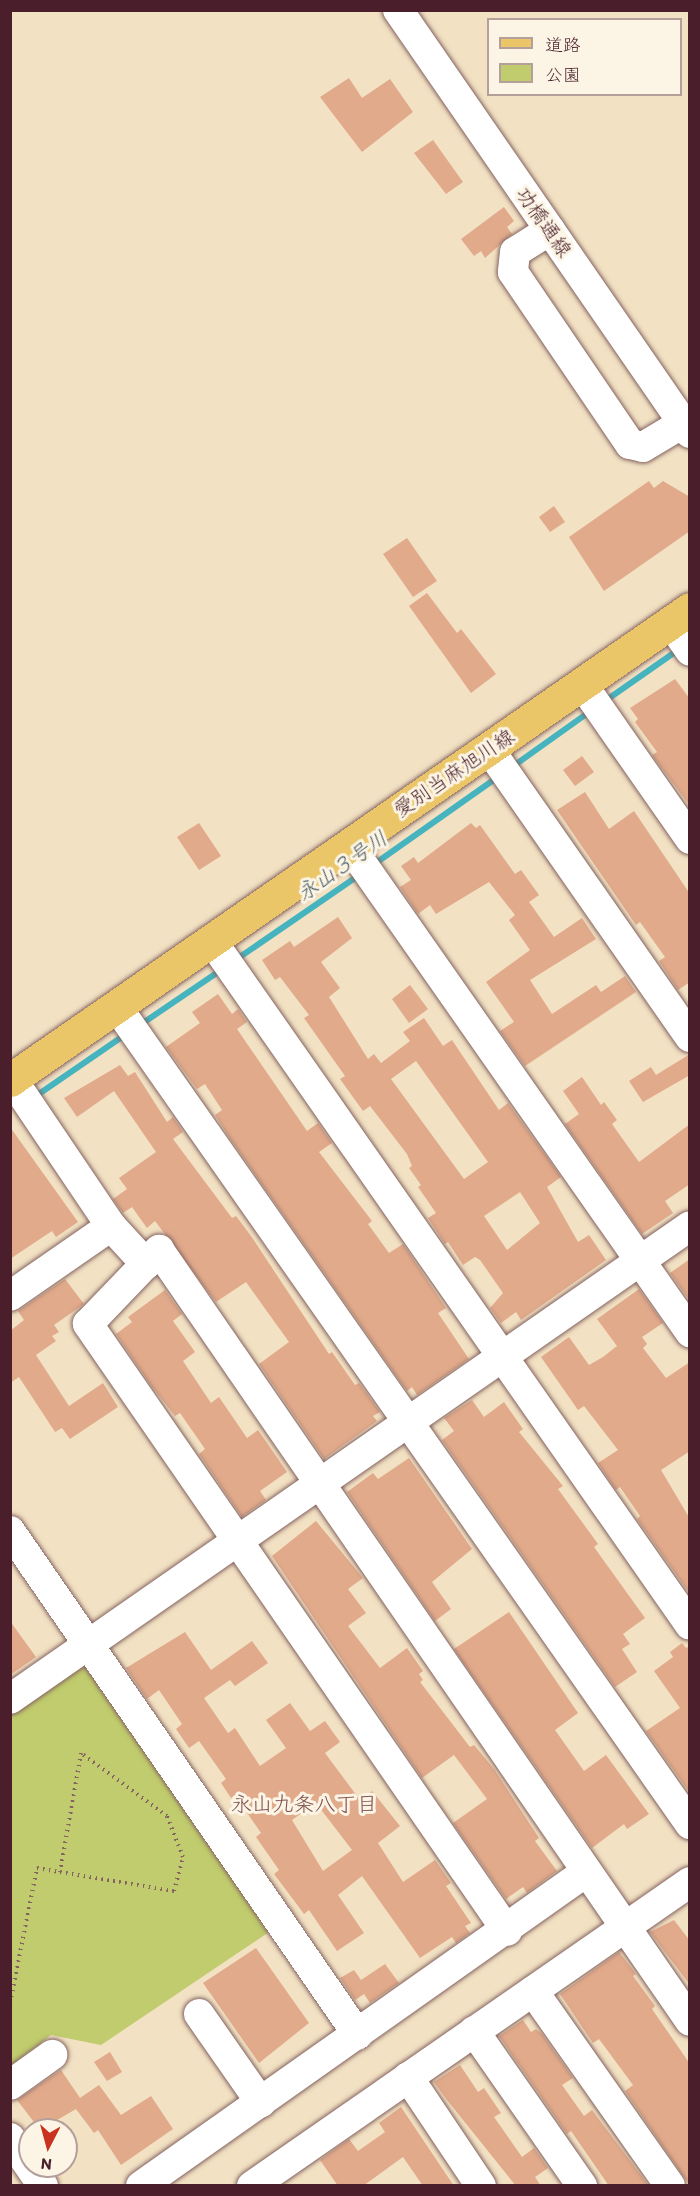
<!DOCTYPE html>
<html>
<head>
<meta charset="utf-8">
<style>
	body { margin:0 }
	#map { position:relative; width:700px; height:2196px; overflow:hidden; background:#f2e1c3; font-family:Itim,"Klee One",sans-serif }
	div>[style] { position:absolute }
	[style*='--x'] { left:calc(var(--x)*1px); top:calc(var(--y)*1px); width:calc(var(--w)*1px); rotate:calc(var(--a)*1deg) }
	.green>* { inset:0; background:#c0cc6d }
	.stream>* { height:6px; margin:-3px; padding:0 3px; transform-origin:3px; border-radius:3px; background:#46b4bf }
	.building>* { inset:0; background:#e1aa8b }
	.path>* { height:4px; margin-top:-2px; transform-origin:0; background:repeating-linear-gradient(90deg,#856360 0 1.5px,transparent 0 6px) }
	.roads { filter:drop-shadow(0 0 2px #856360) drop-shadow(0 0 2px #856360) }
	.minor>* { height:30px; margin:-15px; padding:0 15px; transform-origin:15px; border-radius:15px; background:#fff }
	.major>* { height:33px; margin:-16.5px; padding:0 16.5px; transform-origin:16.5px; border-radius:16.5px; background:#ebc669 }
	span { translate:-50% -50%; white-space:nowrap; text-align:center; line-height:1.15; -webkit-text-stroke:6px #fcf5e5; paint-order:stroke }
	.street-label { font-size:20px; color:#4a1f2b }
	.water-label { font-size:21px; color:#485b66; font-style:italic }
	.neighbourhood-label { font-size:21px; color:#7f504d }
	.frame { position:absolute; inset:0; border:12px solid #4a1f2b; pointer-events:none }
	.legend { position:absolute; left:487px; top:18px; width:195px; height:78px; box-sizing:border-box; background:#fcf5e5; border:2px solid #b59f9b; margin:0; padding:8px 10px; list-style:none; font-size:18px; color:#4a1f2b }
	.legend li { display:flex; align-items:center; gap:12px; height:30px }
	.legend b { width:30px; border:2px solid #b59f9b }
	.north { position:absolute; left:18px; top:2118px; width:60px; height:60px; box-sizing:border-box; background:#fcf5e5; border:2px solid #b59f9b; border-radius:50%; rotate:186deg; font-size:16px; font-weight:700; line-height:24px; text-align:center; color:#4a1f2b }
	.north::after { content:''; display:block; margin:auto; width:21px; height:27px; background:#c8321e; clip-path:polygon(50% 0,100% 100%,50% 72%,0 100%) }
</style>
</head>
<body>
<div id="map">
	<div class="green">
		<div style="clip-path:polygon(90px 1643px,281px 1924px,101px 2045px,51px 2035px,11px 2066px,11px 1699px)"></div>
	</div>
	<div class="stream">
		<div style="--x:605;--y:701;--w:89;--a:-34.9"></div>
		<div style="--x:512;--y:767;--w:98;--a:-35.5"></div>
		<div style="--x:373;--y:865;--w:154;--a:-35.2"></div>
		<div style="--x:234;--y:961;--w:152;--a:-34.5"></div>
		<div style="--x:140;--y:1025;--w:98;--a:-34.2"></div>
		<div style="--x:33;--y:1098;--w:113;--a:-34.5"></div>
	</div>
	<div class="building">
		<div style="clip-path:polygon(349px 78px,362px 98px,390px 79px,413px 112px,362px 152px,320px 97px)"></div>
		<div style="clip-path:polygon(433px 140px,463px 182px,446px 194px,414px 153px)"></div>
		<div style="clip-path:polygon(504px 207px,514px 221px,507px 227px,512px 234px,485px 258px,481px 251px,474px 256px,461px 239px)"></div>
		<div style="clip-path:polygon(649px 481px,654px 488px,663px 481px,690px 497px,690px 531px,604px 591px,569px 537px)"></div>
		<div style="clip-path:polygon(554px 506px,565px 522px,550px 532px,539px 517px)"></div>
		<div style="clip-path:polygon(407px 538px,437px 581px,413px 597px,383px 554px)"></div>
		<div style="clip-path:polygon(427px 593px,457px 633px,461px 629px,496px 674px,471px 693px,409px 606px)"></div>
		<div style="clip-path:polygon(675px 679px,690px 699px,690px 806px,652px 755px,657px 752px,635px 722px,638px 719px,630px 708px)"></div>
		<div style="clip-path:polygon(582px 756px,594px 772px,575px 786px,563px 770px)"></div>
		<div style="clip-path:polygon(585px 792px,609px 829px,634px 811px,690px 894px,690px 982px,678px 990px,659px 961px,665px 957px,640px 922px,636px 925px,557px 810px)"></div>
		<div style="clip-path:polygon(199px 823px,221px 856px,199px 870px,177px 837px)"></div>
		<div style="clip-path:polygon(471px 823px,476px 828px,480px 825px,515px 874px,521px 870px,539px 895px,529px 902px,554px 937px,582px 918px,596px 939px,530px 980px,552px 1014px,596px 985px,601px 992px,625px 976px,636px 992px,525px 1066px,500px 1031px,514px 1022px,486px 982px,530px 950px,509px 920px,515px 915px,489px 882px,436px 914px,430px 905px,418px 914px,400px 887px,411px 880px,401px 866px,414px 857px,418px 863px)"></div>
		<div style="clip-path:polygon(evenodd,338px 917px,352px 938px,321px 962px,340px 988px,329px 997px,368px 1059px,374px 1054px,381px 1063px,410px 1041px,403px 1032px,424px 1018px,443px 1046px,452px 1040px,499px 1110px,508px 1103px,561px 1177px,547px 1187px,578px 1242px,589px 1235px,606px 1260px,521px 1320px,516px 1312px,501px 1323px,490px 1308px,503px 1293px,480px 1260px,475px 1257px,463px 1265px,448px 1242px,445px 1244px,428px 1218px,436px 1213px,418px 1187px,421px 1185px,409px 1168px,412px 1166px,407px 1154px,370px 1106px,363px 1111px,340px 1079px,345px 1076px,304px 1018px,309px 1015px,280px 977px,275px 980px,262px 960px,290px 941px,294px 947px,338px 917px,416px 1061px,488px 1162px,464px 1179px,391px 1079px,416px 1061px,338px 917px,520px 1192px,540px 1223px,507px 1250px,484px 1216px,520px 1192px)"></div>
		<div style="clip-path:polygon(410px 985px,428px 1009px,409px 1023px,392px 999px)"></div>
		<div style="clip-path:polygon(218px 994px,232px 1014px,238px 1009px,247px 1022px,237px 1029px,307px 1131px,318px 1123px,332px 1143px,319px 1152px,372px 1221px,368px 1224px,389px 1253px,403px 1244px,446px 1308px,438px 1313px,469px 1359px,417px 1395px,412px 1387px,407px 1391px,229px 1137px,215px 1115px,222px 1110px,205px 1084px,197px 1089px,166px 1047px,200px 1023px,192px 1012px)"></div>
		<div style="clip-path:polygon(690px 1054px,690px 1075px,643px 1102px,629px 1081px,651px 1067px,656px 1075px)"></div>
		<div style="clip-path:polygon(120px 1065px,128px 1076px,135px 1072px,167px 1122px,173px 1117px,183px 1132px,173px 1139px,232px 1218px,236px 1216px,251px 1236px,329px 1354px,332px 1352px,355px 1385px,359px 1383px,380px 1412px,373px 1416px,377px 1421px,324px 1459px,259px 1364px,289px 1342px,246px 1282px,216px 1302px,155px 1221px,147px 1228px,132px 1207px,123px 1213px,113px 1199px,127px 1189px,119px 1178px,156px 1152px,114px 1091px,77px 1117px,64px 1098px)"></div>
		<div style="clip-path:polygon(582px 1077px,601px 1105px,604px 1102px,617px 1120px,612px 1124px,639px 1162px,690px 1124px,690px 1184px,665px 1201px,673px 1213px,642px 1234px,565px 1124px,579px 1114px,563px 1091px)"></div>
		<div style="clip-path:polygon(10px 1127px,78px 1222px,56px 1237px,52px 1231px,10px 1259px)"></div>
		<div style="clip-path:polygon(690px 1259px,690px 1301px,670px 1273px)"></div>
		<div style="clip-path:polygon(65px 1279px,84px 1304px,54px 1325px,59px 1332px,52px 1336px,56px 1341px,36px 1355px,69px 1406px,103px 1383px,118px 1407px,70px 1439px,62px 1428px,55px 1432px,19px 1377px,10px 1383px,10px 1331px,24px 1320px,18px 1311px)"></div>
		<div style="clip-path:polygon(639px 1289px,663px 1323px,642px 1337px,647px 1344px,643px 1348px,666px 1378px,690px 1362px,690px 1451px,661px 1470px,690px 1519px,690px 1594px,637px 1519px,640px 1516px,620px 1487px,616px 1490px,598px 1463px,618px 1450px,584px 1406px,578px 1410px,541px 1357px,569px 1337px,589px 1365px,603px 1357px,617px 1346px,597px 1319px)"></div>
		<div style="clip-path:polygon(165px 1290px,182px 1314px,173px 1321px,195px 1352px,183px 1361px,211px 1403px,219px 1397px,247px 1438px,258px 1430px,287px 1472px,260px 1491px,266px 1500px,242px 1517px,199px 1454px,205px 1449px,180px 1413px,175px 1416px,152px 1387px,116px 1334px,132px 1322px,128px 1317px)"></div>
		<div style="clip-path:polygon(472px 1400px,484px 1417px,504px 1402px,523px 1429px,519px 1432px,563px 1486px,558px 1489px,598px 1544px,594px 1547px,645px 1618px,623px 1634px,630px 1644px,622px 1649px,637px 1672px,615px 1687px,442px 1440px,454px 1431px,444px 1418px)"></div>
		<div style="clip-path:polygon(409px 1458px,472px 1549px,432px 1582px,451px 1609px,435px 1621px,347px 1492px,373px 1473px,378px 1479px)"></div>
		<div style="clip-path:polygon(316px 1521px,363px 1578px,348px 1589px,366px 1613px,348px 1626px,380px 1668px,407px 1648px,423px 1671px,419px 1674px,423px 1680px,420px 1682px,470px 1747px,474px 1745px,494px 1769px,539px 1838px,535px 1841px,557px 1871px,527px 1893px,523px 1887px,506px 1899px,453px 1823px,487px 1799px,454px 1755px,422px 1778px,272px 1556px)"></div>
		<div style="clip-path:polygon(509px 1612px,578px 1713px,555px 1730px,584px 1771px,606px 1755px,649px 1814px,627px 1829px,624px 1824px,592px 1848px,454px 1649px)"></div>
		<div style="clip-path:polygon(10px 1621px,36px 1657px,10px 1675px)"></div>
		<div style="clip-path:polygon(evenodd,185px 1632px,211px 1670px,252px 1641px,268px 1663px,235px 1686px,230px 1680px,204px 1698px,228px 1733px,235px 1728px,260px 1766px,286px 1748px,266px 1720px,290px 1703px,310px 1731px,325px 1721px,340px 1742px,325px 1753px,360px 1800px,372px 1791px,400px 1826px,378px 1843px,403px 1882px,435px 1860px,451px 1883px,446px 1886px,471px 1923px,465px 1926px,470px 1933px,456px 1943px,452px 1937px,420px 1958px,362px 1876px,338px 1895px,364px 1933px,337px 1951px,309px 1910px,304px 1914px,274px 1874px,279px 1870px,256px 1837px,261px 1833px,235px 1795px,231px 1798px,221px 1783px,226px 1779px,199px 1741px,189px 1748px,176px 1729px,182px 1724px,159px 1690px,147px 1699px,126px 1668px,185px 1632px,316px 1803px,352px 1850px,323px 1871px,292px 1820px,316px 1803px)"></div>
		<div style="clip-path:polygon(682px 1643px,686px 1648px,690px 1646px,690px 1793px,646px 1731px,680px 1708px,654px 1671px,673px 1657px,670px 1652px)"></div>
		<div style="clip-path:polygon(674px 1920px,690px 1941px,690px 1985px,650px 1932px)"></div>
		<div style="clip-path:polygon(256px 1948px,309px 2023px,259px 2063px,203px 1983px)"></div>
		<div style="clip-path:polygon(619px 1952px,636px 1974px,633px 1976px,655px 2006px,652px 2009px,690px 2064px,690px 2186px,625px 2091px,633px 2085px,599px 2039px,593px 2043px,560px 1994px)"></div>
		<div style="clip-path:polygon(385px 1964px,399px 1983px,370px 2003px,364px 1994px,355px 2000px,340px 1978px,354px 1970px,361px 1980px)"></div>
		<div style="clip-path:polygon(523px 2020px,531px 2032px,536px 2029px,542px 2034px,573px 2078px,562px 2085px,584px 2116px,592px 2110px,649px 2186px,609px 2186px,571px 2131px,567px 2134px,499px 2036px)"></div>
		<div style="clip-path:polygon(110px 2052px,122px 2072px,107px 2081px,94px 2062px)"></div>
		<div style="clip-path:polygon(460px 2065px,478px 2092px,484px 2088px,501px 2113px,494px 2117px,522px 2157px,534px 2148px,548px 2168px,535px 2177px,541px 2186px,516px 2186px,447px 2100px,434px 2082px)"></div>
		<div style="clip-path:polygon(61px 2070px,80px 2098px,99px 2085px,121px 2115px,151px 2096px,173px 2129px,121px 2165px,98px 2130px,94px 2133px,76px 2109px,40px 2130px,17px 2100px)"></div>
		<div style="clip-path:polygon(401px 2107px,454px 2186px,423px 2186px,403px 2157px,363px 2186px,338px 2186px,320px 2160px,349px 2139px,358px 2151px,385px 2132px,379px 2123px)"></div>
	</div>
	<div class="path">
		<div style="--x:10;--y:2003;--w:138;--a:-78.7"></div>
		<div style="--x:37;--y:1868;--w:23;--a:10"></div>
		<div style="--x:60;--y:1872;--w:116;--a:9.5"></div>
		<div style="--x:174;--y:1891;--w:35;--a:-75"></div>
		<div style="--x:183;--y:1857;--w:44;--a:-111.3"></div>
		<div style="--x:167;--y:1816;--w:107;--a:-143.8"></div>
		<div style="--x:81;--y:1753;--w:121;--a:100"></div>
	</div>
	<div class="roads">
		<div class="minor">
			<div style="--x:398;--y:10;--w:514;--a:55.38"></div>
			<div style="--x:550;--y:230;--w:41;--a:147.8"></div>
			<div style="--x:515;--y:252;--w:20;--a:96"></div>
			<div style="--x:513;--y:272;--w:208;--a:55.8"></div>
			<div style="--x:630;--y:444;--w:13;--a:13"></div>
			<div style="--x:643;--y:447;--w:47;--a:-31"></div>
			<div style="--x:670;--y:622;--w:35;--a:55"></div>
			<div style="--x:582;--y:684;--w:189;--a:55.1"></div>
			<div style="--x:489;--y:749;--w:351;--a:55.1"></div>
			<div style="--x:349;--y:845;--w:595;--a:55"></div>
			<div style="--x:212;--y:941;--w:834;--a:55.05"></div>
			<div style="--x:117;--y:1007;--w:998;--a:54.96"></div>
			<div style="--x:111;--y:1226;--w:52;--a:47.4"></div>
			<div style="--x:10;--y:1296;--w:123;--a:-34.7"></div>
			<div style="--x:111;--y:1226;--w:177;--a:-124"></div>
			<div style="--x:10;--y:1531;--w:612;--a:55.38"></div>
			<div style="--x:10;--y:1699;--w:828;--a:-34.82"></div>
			<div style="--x:507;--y:1931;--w:738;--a:-124.62"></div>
			<div style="--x:88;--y:1324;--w:103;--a:-46.2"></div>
			<div style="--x:159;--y:1250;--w:936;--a:55.44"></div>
			<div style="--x:533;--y:1991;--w:238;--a:54.9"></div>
			<div style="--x:199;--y:2014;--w:108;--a:55.1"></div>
			<div style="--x:474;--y:2031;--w:189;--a:55.1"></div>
			<div style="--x:408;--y:2077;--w:131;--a:56.2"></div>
			<div style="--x:10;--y:2085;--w:52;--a:-35.5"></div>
			<div style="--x:10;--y:2138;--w:58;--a:55.5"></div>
			<div style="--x:141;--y:2186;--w:545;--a:-35.21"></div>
			<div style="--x:252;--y:2186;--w:533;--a:-34.76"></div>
		</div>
		<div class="major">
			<div style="--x:10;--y:1080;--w:827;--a:-34.71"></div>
		</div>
	</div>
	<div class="street-label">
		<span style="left:544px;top:222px;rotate:55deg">功橋通線</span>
		<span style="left:454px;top:773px;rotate:-34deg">愛別当麻旭川線</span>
	</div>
	<div class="water-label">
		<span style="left:342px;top:866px;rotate:-35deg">永山３号川</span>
	</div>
	<div class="neighbourhood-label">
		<span style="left:304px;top:1804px">永山九条八丁目</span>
	</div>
	<div class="frame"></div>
	<ul class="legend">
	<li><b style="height:8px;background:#ebc669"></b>道路</li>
	<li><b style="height:16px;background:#c0cc6d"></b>公園</li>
	</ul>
	<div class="north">N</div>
</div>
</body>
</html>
